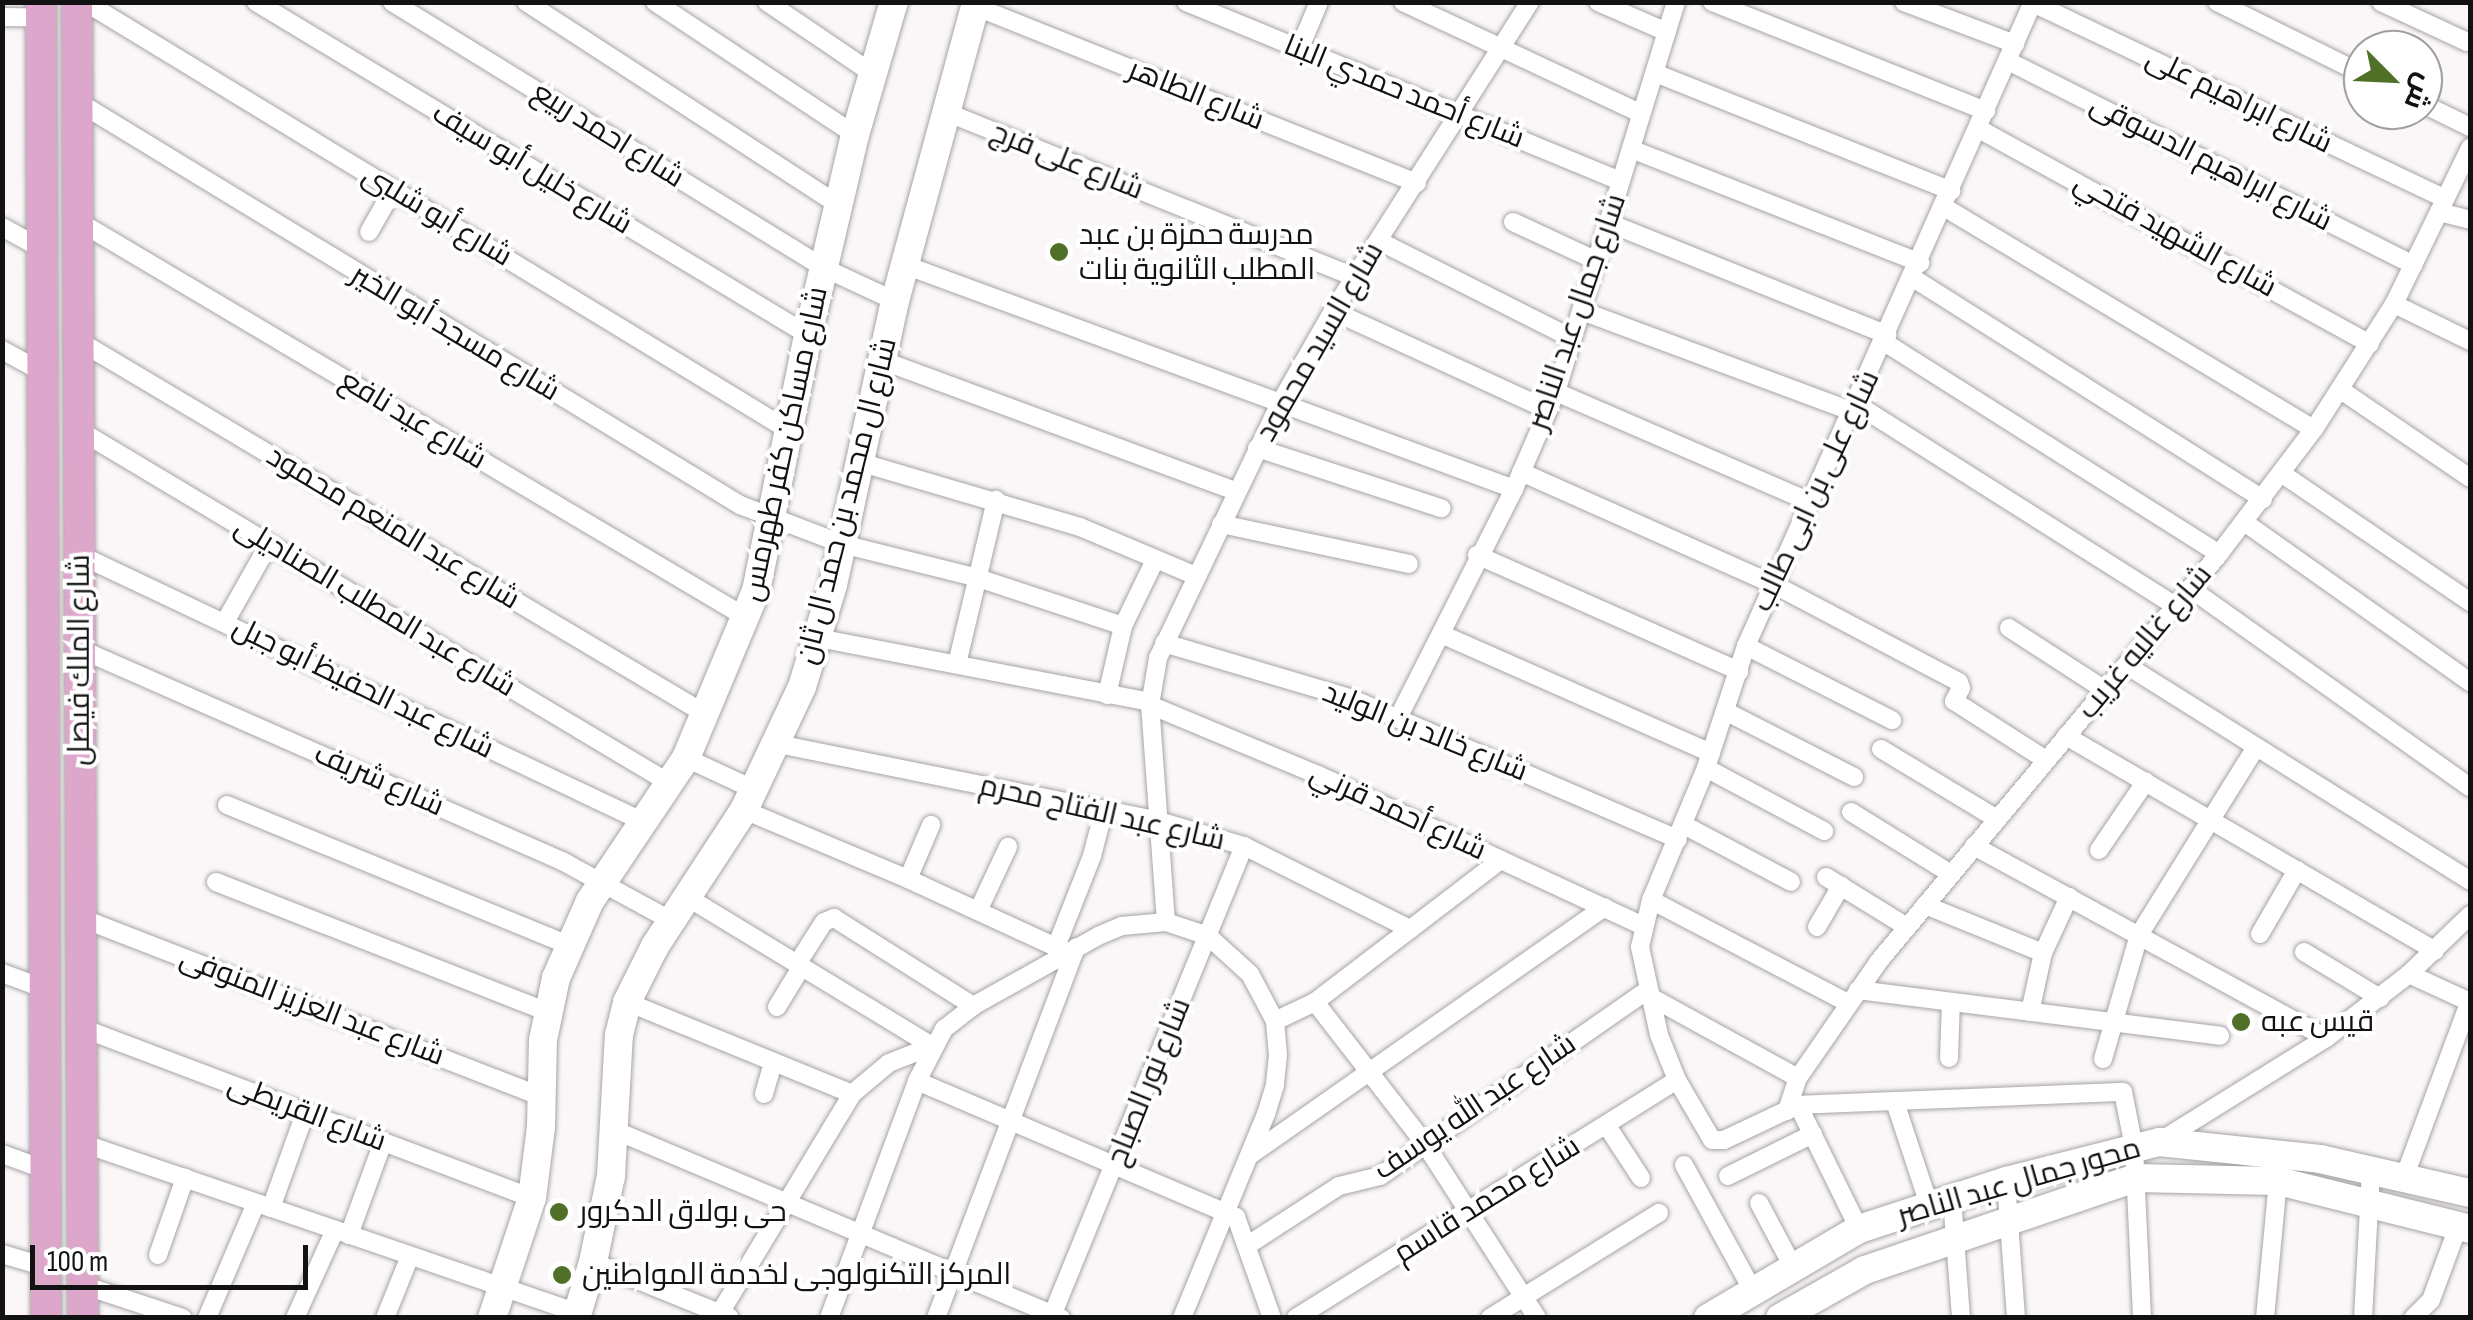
<!DOCTYPE html>
<html>
<head>
<meta charset="utf-8">
<style>
	body { margin:0 }
	#map { position:relative; width:2473px; height:1320px; overflow:hidden; background:#fbf7f9; font-family:"Sofia Sans Condensed",Cairo,sans-serif }
	div>[style] { position:absolute }
	[style*='--x'] { left:calc(var(--x)*1px); top:calc(var(--y)*1px); width:calc(var(--w)*1px); rotate:calc(var(--a)*1deg) }
	.roads { filter:drop-shadow(0 0 2px #a6a3a5) drop-shadow(0 0 2px #a6a3a5) }
	.street>* { height:18px; margin:-9px; padding:0 9px; transform-origin:9px; border-radius:9px; background:#fff }
	.secondary>* { height:28px; margin:-14px; padding:0 14px; transform-origin:14px; border-radius:14px; background:#fff }
	.primary>* { height:30px; margin:-15px; padding:0 15px; transform-origin:15px; border-radius:15px; background:#dda7cc }
	.dots>* { width:28px; height:28px; translate:-50% -50%; box-sizing:border-box; border:5px solid #fff; border-radius:50% }
	span { translate:-50% -50%; white-space:nowrap; text-align:center; line-height:1.15; -webkit-text-stroke:8px #fff; paint-order:stroke }
	.street-label { font-size:30px; color:#131213 }
	.poi-label { font-size:30px; color:#131213 }
	.left { translate:0 -50%; text-align:left }
	.frame { position:absolute; inset:0; border:5px solid #131213; pointer-events:none }
	.north { position:absolute; left:2343px; top:30px; width:100px; height:100px; box-sizing:border-box; background:#fff; border:2px solid #a1a0a1; border-radius:50%; rotate:114deg; font-size:28px; font-weight:700; line-height:40px; text-align:center; color:#131213 }
	.north::after { content:''; display:block; margin:auto; width:35px; height:45px; background:#4f7026; clip-path:polygon(50% 0,100% 100%,50% 72%,0 100%) }
	.scale { position:absolute; left:30px; top:1245px; width:278px; height:45px; box-sizing:border-box; border:5px solid #131213; border-top:0; padding-left:12px; font-size:30px; line-height:35px; white-space:nowrap; color:#131213; -webkit-text-stroke:8px #fff; paint-order:stroke }
</style>
</head>
<body>
<div id="map">
	<div class="roads">
		<div class="street">
			<div style="--x:85;--y:2;--w:823;--a:31.33"></div>
			<div style="--x:256;--y:2;--w:645;--a:31.1"></div>
			<div style="--x:392;--y:2;--w:507;--a:31.62"></div>
			<div style="--x:824;--y:268;--w:78;--a:24.9"></div>
			<div style="--x:526;--y:2;--w:372;--a:33"></div>
			<div style="--x:655;--y:2;--w:240;--a:33.6"></div>
			<div style="--x:767;--y:2;--w:127;--a:34.1"></div>
			<div style="--x:1186;--y:2;--w:470;--a:22.4"></div>
			<div style="--x:1403;--y:2;--w:262;--a:25.1"></div>
			<div style="--x:1598;--y:2;--w:75;--a:23.5"></div>
			<div style="--x:1712;--y:2;--w:295;--a:21.7"></div>
			<div style="--x:1904;--y:2;--w:119;--a:20.7"></div>
			<div style="--x:2033;--y:2;--w:705;--a:114.02"></div>
			<div style="--x:1746;--y:646;--w:128;--a:108.2"></div>
			<div style="--x:1706;--y:768;--w:143;--a:112.6"></div>
			<div style="--x:1651;--y:900;--w:48;--a:103.2"></div>
			<div style="--x:1640;--y:947;--w:90;--a:77.8"></div>
			<div style="--x:1659;--y:1035;--w:48;--a:68.2"></div>
			<div style="--x:1677;--y:1080;--w:69;--a:59.7"></div>
			<div style="--x:1712;--y:1140;--w:12;--a:0"></div>
			<div style="--x:1724;--y:1140;--w:82;--a:-25.3"></div>
			<div style="--x:1798;--y:1105;--w:325;--a:-2.3"></div>
			<div style="--x:2123;--y:1092;--w:56;--a:78.7"></div>
			<div style="--x:2134;--y:1147;--w:171;--a:87.3"></div>
			<div style="--x:2217;--y:2;--w:163;--a:26.3"></div>
			<div style="--x:2381;--y:2;--w:95;--a:24.9"></div>
			<div style="--x:2033;--y:3;--w:456;--a:25.4"></div>
			<div style="--x:974;--y:6;--w:477;--a:21.8"></div>
			<div style="--x:2;--y:17;--w:39;--a:1"></div>
			<div style="--x:1299;--y:50;--w:52;--a:-67.4"></div>
			<div style="--x:2008;--y:61;--w:454;--a:26.7"></div>
			<div style="--x:1655;--y:73;--w:319;--a:21.7"></div>
			<div style="--x:78;--y:102;--w:775;--a:31.33"></div>
			<div style="--x:740;--y:505;--w:109;--a:20.9"></div>
			<div style="--x:842;--y:544;--w:140;--a:14"></div>
			<div style="--x:978;--y:578;--w:153;--a:18.3"></div>
			<div style="--x:2423;--y:104;--w:52;--a:26.1"></div>
			<div style="--x:946;--y:112;--w:441;--a:22"></div>
			<div style="--x:1979;--y:129;--w:446;--a:28.8"></div>
			<div style="--x:1631;--y:149;--w:311;--a:21.5"></div>
			<div style="--x:1944;--y:207;--w:431;--a:31"></div>
			<div style="--x:2439;--y:212;--w:32;--a:14"></div>
			<div style="--x:78;--y:221;--w:778;--a:30.69"></div>
			<div style="--x:1513;--y:222;--w:93;--a:24.9"></div>
			<div style="--x:1609;--y:223;--w:300;--a:21.9"></div>
			<div style="--x:2;--y:227;--w:46;--a:28.8"></div>
			<div style="--x:369;--y:232;--w:48;--a:-60.3"></div>
			<div style="--x:1379;--y:241;--w:217;--a:26.8"></div>
			<div style="--x:905;--y:265;--w:649;--a:20.19"></div>
			<div style="--x:1913;--y:278;--w:414;--a:32.3"></div>
			<div style="--x:2394;--y:304;--w:85;--a:26"></div>
			<div style="--x:1333;--y:311;--w:237;--a:24.7"></div>
			<div style="--x:1582;--y:311;--w:289;--a:20.4"></div>
			<div style="--x:79;--y:341;--w:731;--a:30.78"></div>
			<div style="--x:1884;--y:342;--w:396;--a:32.3"></div>
			<div style="--x:2;--y:350;--w:46;--a:28.8"></div>
			<div style="--x:881;--y:360;--w:378;--a:20.3"></div>
			<div style="--x:2341;--y:390;--w:156;--a:34.3"></div>
			<div style="--x:1556;--y:392;--w:277;--a:23.4"></div>
			<div style="--x:1856;--y:404;--w:378;--a:32.3"></div>
			<div style="--x:79;--y:430;--w:690;--a:30.88"></div>
			<div style="--x:1257;--y:448;--w:194;--a:18.1"></div>
			<div style="--x:859;--y:462;--w:230;--a:16.4"></div>
			<div style="--x:1080;--y:527;--w:126;--a:22.9"></div>
			<div style="--x:1521;--y:472;--w:276;--a:24"></div>
			<div style="--x:1773;--y:584;--w:210;--a:27.8"></div>
			<div style="--x:1959;--y:682;--w:6;--a:72"></div>
			<div style="--x:1961;--y:688;--w:15;--a:118"></div>
			<div style="--x:1954;--y:701;--w:109;--a:32.7"></div>
			<div style="--x:2281;--y:473;--w:229;--a:34.3"></div>
			<div style="--x:2244;--y:522;--w:277;--a:35.3"></div>
			<div style="--x:1221;--y:524;--w:192;--a:12"></div>
			<div style="--x:80;--y:555;--w:626;--a:25.34"></div>
			<div style="--x:1477;--y:555;--w:287;--a:23.9"></div>
			<div style="--x:2191;--y:589;--w:342;--a:35.4"></div>
			<div style="--x:225;--y:622;--w:90;--a:-60.6"></div>
			<div style="--x:2009;--y:628;--w:114;--a:32.9"></div>
			<div style="--x:1441;--y:634;--w:295;--a:23.8"></div>
			<div style="--x:818;--y:638;--w:338;--a:10.9"></div>
			<div style="--x:1164;--y:643;--w:194;--a:16.5"></div>
			<div style="--x:1350;--y:698;--w:357;--a:23.3"></div>
			<div style="--x:1746;--y:646;--w:164;--a:26.9"></div>
			<div style="--x:80;--y:649;--w:527;--a:23.74"></div>
			<div style="--x:562;--y:861;--w:125;--a:28.6"></div>
			<div style="--x:957;--y:664;--w:169;--a:-76.6"></div>
			<div style="--x:2126;--y:665;--w:406;--a:32.1"></div>
			<div style="--x:1107;--y:695;--w:71;--a:-76.9"></div>
			<div style="--x:1123;--y:626;--w:73;--a:-64.1"></div>
			<div style="--x:1150;--y:705;--w:182;--a:22.6"></div>
			<div style="--x:1318;--y:775;--w:358;--a:24.9"></div>
			<div style="--x:1725;--y:711;--w:145;--a:27.1"></div>
			<div style="--x:1398;--y:718;--w:257;--a:-63.1"></div>
			<div style="--x:1514;--y:489;--w:106;--a:-66.6"></div>
			<div style="--x:1556;--y:392;--w:408;--a:-72.9"></div>
			<div style="--x:2066;--y:736;--w:427;--a:30.2"></div>
			<div style="--x:778;--y:744;--w:385;--a:11.4"></div>
			<div style="--x:1155;--y:820;--w:93;--a:16.3"></div>
			<div style="--x:1244;--y:846;--w:186;--a:26.6"></div>
			<div style="--x:1881;--y:749;--w:135;--a:31.1"></div>
			<div style="--x:686;--y:758;--w:76;--a:24.9"></div>
			<div style="--x:1706;--y:768;--w:134;--a:28.1"></div>
			<div style="--x:227;--y:805;--w:370;--a:22.3"></div>
			<div style="--x:744;--y:810;--w:178;--a:22.8"></div>
			<div style="--x:908;--y:879;--w:177;--a:24.7"></div>
			<div style="--x:1851;--y:812;--w:118;--a:31.8"></div>
			<div style="--x:1684;--y:825;--w:121;--a:28"></div>
			<div style="--x:1974;--y:846;--w:401;--a:28.6"></div>
			<div style="--x:2099;--y:850;--w:83;--a:-55.7"></div>
			<div style="--x:1826;--y:877;--w:95;--a:31.7"></div>
			<div style="--x:908;--y:879;--w:59;--a:-66.9"></div>
			<div style="--x:216;--y:882;--w:356;--a:21.4"></div>
			<div style="--x:687;--y:897;--w:287;--a:31.3"></div>
			<div style="--x:1651;--y:900;--w:222;--a:27.6"></div>
			<div style="--x:1925;--y:905;--w:127;--a:22.1"></div>
			<div style="--x:978;--y:911;--w:71;--a:-64.9"></div>
			<div style="--x:81;--y:918;--w:495;--a:21.2"></div>
			<div style="--x:1166;--y:922;--w:218;--a:-94.2"></div>
			<div style="--x:1150;--y:705;--w:48;--a:-80.3"></div>
			<div style="--x:1158;--y:658;--w:280;--a:-64.4"></div>
			<div style="--x:1279;--y:405;--w:108;--a:-60.1"></div>
			<div style="--x:1333;--y:311;--w:366;--a:-57.5"></div>
			<div style="--x:1817;--y:927;--w:48;--a:-59.7"></div>
			<div style="--x:2260;--y:934;--w:74;--a:-60"></div>
			<div style="--x:1056;--y:947;--w:98;--a:-68.4"></div>
			<div style="--x:1092;--y:856;--w:48;--a:-75.4"></div>
			<div style="--x:2304;--y:952;--w:89;--a:31.2"></div>
			<div style="--x:797;--y:964;--w:50;--a:-57.3"></div>
			<div style="--x:824;--y:922;--w:11;--a:-22"></div>
			<div style="--x:834;--y:918;--w:165;--a:32.3"></div>
			<div style="--x:2;--y:973;--w:46;--a:20.4"></div>
			<div style="--x:2409;--y:974;--w:67;--a:24.7"></div>
			<div style="--x:1858;--y:990;--w:365;--a:7.2"></div>
			<div style="--x:1647;--y:995;--w:172;--a:28.8"></div>
			<div style="--x:627;--y:1002;--w:243;--a:22.2"></div>
			<div style="--x:1315;--y:1002;--w:180;--a:52.2"></div>
			<div style="--x:1425;--y:1144;--w:207;--a:57.2"></div>
			<div style="--x:777;--y:1007;--w:48;--a:-58.6"></div>
			<div style="--x:2030;--y:1012;--w:60;--a:-77.6"></div>
			<div style="--x:2043;--y:953;--w:62;--a:-65.1"></div>
			<div style="--x:1275;--y:1021;--w:44;--a:-25.4"></div>
			<div style="--x:1315;--y:1002;--w:234;--a:-37.4"></div>
			<div style="--x:82;--y:1028;--w:481;--a:20.7"></div>
			<div style="--x:1949;--y:1058;--w:56;--a:-88"></div>
			<div style="--x:2103;--y:1059;--w:129;--a:-73.8"></div>
			<div style="--x:2139;--y:935;--w:221;--a:-58.1"></div>
			<div style="--x:917;--y:1081;--w:347;--a:23.1"></div>
			<div style="--x:1236;--y:1217;--w:107;--a:70.4"></div>
			<div style="--x:764;--y:1094;--w:33;--a:-74"></div>
			<div style="--x:1895;--y:1102;--w:108;--a:71.7"></div>
			<div style="--x:1798;--y:1105;--w:138;--a:63.8"></div>
			<div style="--x:1787;--y:1111;--w:35;--a:-72"></div>
			<div style="--x:1798;--y:1078;--w:142;--a:-55.3"></div>
			<div style="--x:1879;--y:961;--w:530;--a:-50.13"></div>
			<div style="--x:2219;--y:554;--w:157;--a:-52.8"></div>
			<div style="--x:2314;--y:429;--w:148;--a:-57.4"></div>
			<div style="--x:2394;--y:304;--w:174;--a:-64"></div>
			<div style="--x:1607;--y:1126;--w:62;--a:56.8"></div>
			<div style="--x:614;--y:1130;--w:485;--a:22.8"></div>
			<div style="--x:2159;--y:1142;--w:197;--a:-31.9"></div>
			<div style="--x:2326;--y:1038;--w:105;--a:-37.6"></div>
			<div style="--x:2409;--y:974;--w:85;--a:-44"></div>
			<div style="--x:82;--y:1143;--w:524;--a:18.92"></div>
			<div style="--x:2;--y:1154;--w:47;--a:20"></div>
			<div style="--x:1249;--y:1156;--w:434;--a:-35"></div>
			<div style="--x:1684;--y:1165;--w:141;--a:61.3"></div>
			<div style="--x:1728;--y:1176;--w:95;--a:-26.3"></div>
			<div style="--x:2404;--y:1178;--w:189;--a:-69.6"></div>
			<div style="--x:2006;--y:1181;--w:137;--a:85.8"></div>
			<div style="--x:1952;--y:1198;--w:120;--a:85.7"></div>
			<div style="--x:1759;--y:1203;--w:70;--a:62"></div>
			<div style="--x:271;--y:1208;--w:101;--a:-70.3"></div>
			<div style="--x:349;--y:1235;--w:99;--a:-69.9"></div>
			<div style="--x:1248;--y:1245;--w:108;--a:-33"></div>
			<div style="--x:1339;--y:1186;--w:42;--a:-13.7"></div>
			<div style="--x:1380;--y:1176;--w:324;--a:-34.8"></div>
			<div style="--x:2;--y:1254;--w:46;--a:16.5"></div>
			<div style="--x:158;--y:1255;--w:82;--a:-70.7"></div>
			<div style="--x:593;--y:1262;--w:147;--a:22"></div>
			<div style="--x:83;--y:1285;--w:105;--a:18.3"></div>
			<div style="--x:720;--y:1313;--w:256;--a:-58.9"></div>
			<div style="--x:852;--y:1094;--w:48;--a:-40"></div>
			<div style="--x:889;--y:1063;--w:46;--a:-21.6"></div>
			<div style="--x:207;--y:1318;--w:125;--a:-66.9"></div>
			<div style="--x:295;--y:1318;--w:97;--a:-65.6"></div>
			<div style="--x:385;--y:1318;--w:67;--a:-68"></div>
			<div style="--x:829;--y:1318;--w:253;--a:-69.6"></div>
			<div style="--x:917;--y:1081;--w:59;--a:-62.6"></div>
			<div style="--x:944;--y:1029;--w:37;--a:-38"></div>
			<div style="--x:973;--y:1006;--w:143;--a:-29.2"></div>
			<div style="--x:1098;--y:936;--w:26;--a:-23"></div>
			<div style="--x:1122;--y:926;--w:44;--a:-5.2"></div>
			<div style="--x:1166;--y:922;--w:44;--a:18.4"></div>
			<div style="--x:1208;--y:936;--w:57;--a:42.1"></div>
			<div style="--x:1250;--y:974;--w:53;--a:62"></div>
			<div style="--x:1275;--y:1021;--w:34;--a:85"></div>
			<div style="--x:1278;--y:1055;--w:30;--a:96"></div>
			<div style="--x:1275;--y:1085;--w:30;--a:107"></div>
			<div style="--x:1266;--y:1114;--w:221;--a:112.4"></div>
			<div style="--x:936;--y:1318;--w:396;--a:-69.3"></div>
			<div style="--x:1051;--y:1318;--w:510;--a:-67.76"></div>
			<div style="--x:1296;--y:1318;--w:449;--a:-32"></div>
			<div style="--x:1490;--y:1318;--w:199;--a:-31.9"></div>
			<div style="--x:2265;--y:1318;--w:138;--a:-84.6"></div>
			<div style="--x:2363;--y:1318;--w:149;--a:-86.9"></div>
			<div style="--x:2413;--y:1318;--w:25;--a:-45"></div>
			<div style="--x:2431;--y:1300;--w:78;--a:-69.7"></div>
		</div>
		<div class="secondary">
			<div style="--x:492;--y:1318;--w:126;--a:-71.6"></div>
			<div style="--x:532;--y:1198;--w:72;--a:-82.8"></div>
			<div style="--x:541;--y:1127;--w:87;--a:-88.7"></div>
			<div style="--x:543;--y:1040;--w:63;--a:-78.2"></div>
			<div style="--x:556;--y:978;--w:84;--a:-66.2"></div>
			<div style="--x:590;--y:901;--w:172;--a:-56.1"></div>
			<div style="--x:686;--y:758;--w:181;--a:-67.3"></div>
			<div style="--x:756;--y:591;--w:261;--a:-78.5"></div>
			<div style="--x:808;--y:335;--w:205;--a:-76.8"></div>
			<div style="--x:855;--y:135;--w:139;--a:-73.7"></div>
			<div style="--x:576;--y:1318;--w:59;--a:-73.1"></div>
			<div style="--x:593;--y:1262;--w:88;--a:-78.2"></div>
			<div style="--x:611;--y:1176;--w:141;--a:-86.8"></div>
			<div style="--x:619;--y:1035;--w:34;--a:-76"></div>
			<div style="--x:627;--y:1002;--w:63;--a:-63.4"></div>
			<div style="--x:655;--y:946;--w:163;--a:-56.8"></div>
			<div style="--x:744;--y:810;--w:136;--a:-64.8"></div>
			<div style="--x:802;--y:687;--w:107;--a:-73.1"></div>
			<div style="--x:833;--y:585;--w:291;--a:-77.7"></div>
			<div style="--x:895;--y:301;--w:310;--a:-74.8"></div>
			<div style="--x:1708;--y:1318;--w:175;--a:-30.5"></div>
			<div style="--x:1859;--y:1229;--w:155;--a:-18.1"></div>
			<div style="--x:2006;--y:1181;--w:158;--a:-14.3"></div>
			<div style="--x:2159;--y:1142;--w:162;--a:6"></div>
			<div style="--x:2320;--y:1159;--w:154;--a:12.8"></div>
			<div style="--x:1780;--y:1318;--w:98;--a:-29.5"></div>
			<div style="--x:1865;--y:1270;--w:285;--a:-18.8"></div>
			<div style="--x:2135;--y:1178;--w:143;--a:1.2"></div>
			<div style="--x:2278;--y:1181;--w:198;--a:14"></div>
		</div>
		<div class="primary">
			<div style="--x:41;--y:2;--w:1316;--a:89.78"></div>
			<div style="--x:77;--y:2;--w:1316;--a:89.74"></div>
		</div>
	</div>
	<div class="dots">
		<div style="left:1059px;top:252px;background:#4f7026"></div>
		<div style="left:2241px;top:1022px;background:#4f7026"></div>
		<div style="left:559px;top:1212px;background:#4f7026"></div>
		<div style="left:562px;top:1275px;background:#4f7026"></div>
	</div>
	<div class="street-label">
		<span style="left:1404px;top:92px;rotate:22deg">شارع أحمد حمدي البنا</span>
		<span style="left:1196px;top:95px;rotate:22deg">شارع الطاهر</span>
		<span style="left:2239px;top:101px;rotate:26deg">شارع ابراهيم على</span>
		<span style="left:608px;top:135px;rotate:32deg">شارع احمد ربيع</span>
		<span style="left:1067px;top:161px;rotate:22deg">شارع على فرج</span>
		<span style="left:2211px;top:163px;rotate:27deg">شارع ابراهيم الدسوقى</span>
		<span style="left:532px;top:169px;rotate:31deg">شارع خليل أبو سيف</span>
		<span style="left:437px;top:216px;rotate:31deg">شارع أبو شلبى</span>
		<span style="left:2175px;top:235px;rotate:29deg">شارع الشهيد فتحي</span>
		<span style="left:1577px;top:312px;rotate:-71deg">شارع جمال عبد الناصر</span>
		<span style="left:455px;top:333px;rotate:31deg">شارع مسجد أبو الخير</span>
		<span style="left:1320px;top:342px;rotate:-60deg">شارع السيد محمود</span>
		<span style="left:413px;top:420px;rotate:31deg">شارع عيد نافع</span>
		<span style="left:785px;top:444px;rotate:-78deg">شارع مساكن كفر طهرمس</span>
		<span style="left:1816px;top:491px;rotate:-65deg">شارع على بن ابى طالب</span>
		<span style="left:847px;top:501px;rotate:-76deg">شارع ال محمد بن حمد ال ثان</span>
		<span style="left:393px;top:528px;rotate:31deg">شارع عبد المنعم محمود</span>
		<span style="left:375px;top:607px;rotate:31deg">شارع عبد المطلب الصناديلى</span>
		<span style="left:2145px;top:642px;rotate:-50deg">شارع غاليه غريب</span>
		<span style="left:80px;top:660px;rotate:-90deg">شارع الملك فيصل</span>
		<span style="left:363px;top:688px;rotate:26deg">شارع عبد الحفيظ أبو جبل</span>
		<span style="left:1425px;top:732px;rotate:22deg">شارع خالد بن الوليد</span>
		<span style="left:379px;top:780px;rotate:24deg">شارع شريف</span>
		<span style="left:1398px;top:812px;rotate:25deg">شارع أحمد قرني</span>
		<span style="left:1102px;top:813px;rotate:13deg">شارع عبد الفتاح محرم</span>
		<span style="left:312px;top:1007px;rotate:21deg">شارع عبد العزيز المنوفى</span>
		<span style="left:1149px;top:1082px;rotate:-68deg">شارع نور الصباح</span>
		<span style="left:1475px;top:1107px;rotate:-34deg">شارع عبد الله يوسف</span>
		<span style="left:307px;top:1113px;rotate:21deg">شارع القريطى</span>
		<span style="left:2019px;top:1182px;rotate:-16deg">محور جمال عبد الناصر</span>
		<span style="left:1487px;top:1200px;rotate:-32deg">شارع محمد قاسم</span>
	</div>
	<div class="poi-label">
		<span class="left" style="left:1079px;top:252px">مدرسة حمزة بن عبد<br>المطلب الثانوية بنات</span>
		<span class="left" style="left:2261px;top:1022px">قيس عبه</span>
		<span class="left" style="left:579px;top:1212px">حى بولاق الدكرور</span>
		<span class="left" style="left:582px;top:1275px">المركز التكنولوجى لخدمة المواطنين</span>
	</div>
	<div class="frame"></div>
	<div class="north">ش</div>
	<div class="scale">100 m</div>
</div>
</body>
</html>
